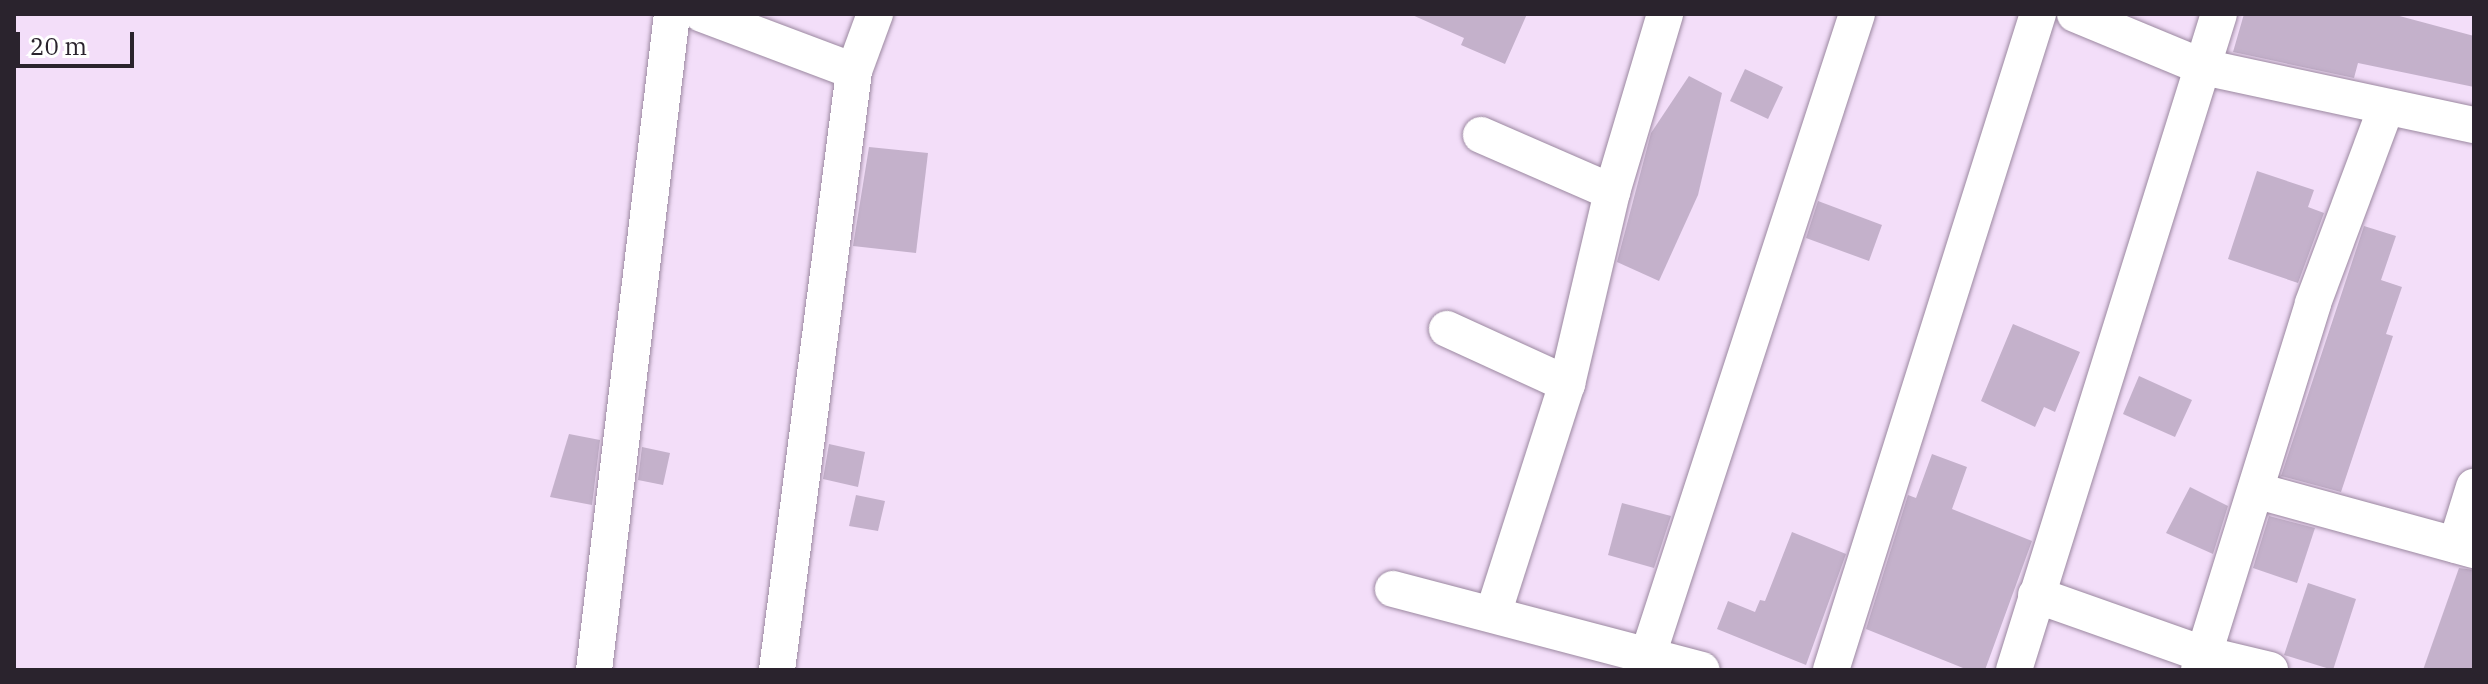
<!DOCTYPE html>
<html>
<head>
<meta charset="utf-8">
<style>
	body { margin:0 }
	#map { position:relative; width:2488px; height:684px; overflow:hidden; background:#f3def9; font-family:"IBM Plex Serif",serif }
	div>[style] { position:absolute }
	[style*='--x'] { left:calc(var(--x)*1px); top:calc(var(--y)*1px); width:calc(var(--w)*1px); rotate:calc(var(--a)*1deg) }
	.building>* { inset:0; background:#c4b1cb }
	.roads { filter:drop-shadow(0 0 2px #9b88a0) drop-shadow(0 0 2px #9b88a0) }
	.street>* { height:36px; margin:-18px; padding:0 18px; transform-origin:18px; border-radius:18px; background:#fff }
	span { translate:-50% -50%; white-space:nowrap; text-align:center; line-height:1.15; -webkit-text-stroke:6px #fff; paint-order:stroke }
	.frame { position:absolute; inset:0; border:16px solid #2a232d; pointer-events:none }
	.scale { position:absolute; left:16px; top:32px; width:118px; height:36px; box-sizing:border-box; border:4px solid #2a232d; border-top:0; padding-left:10px; font-size:24px; line-height:28px; white-space:nowrap; color:#2a232d; -webkit-text-stroke:6px #fff; paint-order:stroke }
</style>
</head>
<body>
<div id="map">
	<div class="building">
		<div style="clip-path:polygon(1410px 14px,1527px 14px,1505px 64px,1461px 45px,1464px 38px)"></div>
		<div style="clip-path:polygon(2244px 14px,2392px 14px,2474px 36px,2474px 87px,2358px 63px,2354px 78px,2233px 52px)"></div>
		<div style="clip-path:polygon(1745px 69px,1783px 87px,1768px 119px,1730px 101px)"></div>
		<div style="clip-path:polygon(1689px 76px,1722px 93px,1698px 195px,1659px 281px,1617px 262px,1651px 133px)"></div>
		<div style="clip-path:polygon(869px 147px,928px 153px,916px 253px,853px 246px)"></div>
		<div style="clip-path:polygon(2257px 171px,2314px 190px,2308px 207px,2324px 213px,2298px 283px,2228px 259px)"></div>
		<div style="clip-path:polygon(1818px 201px,1882px 225px,1869px 261px,1806px 238px)"></div>
		<div style="clip-path:polygon(2364px 226px,2396px 236px,2381px 280px,2402px 287px,2386px 334px,2393px 336px,2341px 492px,2281px 476px)"></div>
		<div style="clip-path:polygon(2013px 324px,2080px 352px,2055px 412px,2044px 407px,2035px 427px,1981px 401px)"></div>
		<div style="clip-path:polygon(2139px 376px,2192px 400px,2175px 437px,2123px 414px)"></div>
		<div style="clip-path:polygon(569px 434px,600px 440px,592px 505px,550px 497px)"></div>
		<div style="clip-path:polygon(829px 444px,865px 452px,858px 487px,823px 479px)"></div>
		<div style="clip-path:polygon(642px 447px,670px 453px,663px 485px,638px 480px)"></div>
		<div style="clip-path:polygon(1932px 454px,1967px 467px,1952px 509px,2032px 541px,1985px 670px,1968px 670px,1866px 629px,1908px 495px,1916px 498px)"></div>
		<div style="clip-path:polygon(2190px 487px,2228px 506px,2213px 554px,2166px 533px)"></div>
		<div style="clip-path:polygon(856px 495px,885px 501px,878px 531px,849px 526px)"></div>
		<div style="clip-path:polygon(1622px 503px,1671px 516px,1654px 568px,1608px 555px)"></div>
		<div style="clip-path:polygon(2269px 516px,2315px 528px,2297px 583px,2253px 568px)"></div>
		<div style="clip-path:polygon(1792px 532px,1846px 554px,1806px 665px,1717px 629px,1728px 601px,1755px 612px,1760px 600px,1765px 601px)"></div>
		<div style="clip-path:polygon(2459px 568px,2474px 570px,2474px 670px,2423px 670px)"></div>
		<div style="clip-path:polygon(2308px 583px,2356px 599px,2333px 670px,2284px 655px)"></div>
	</div>
	<div class="roads">
		<div class="street">
			<div style="--x:702;--y:14;--w:162;--a:20.6"></div>
			<div style="--x:2075;--y:14;--w:139;--a:22.5"></div>
			<div style="--x:2203;--y:67;--w:277;--a:12.1"></div>
			<div style="--x:1481;--y:135;--w:143;--a:23.5"></div>
			<div style="--x:1447;--y:329;--w:132;--a:24.6"></div>
			<div style="--x:2258;--y:491;--w:224;--a:15.3"></div>
			<div style="--x:2456;--y:545;--w:61;--a:-72.8"></div>
			<div style="--x:1393;--y:589;--w:319;--a:14.7"></div>
			<div style="--x:2036;--y:595;--w:177;--a:19.5"></div>
			<div style="--x:2203;--y:654;--w:69;--a:13.4"></div>
			<div style="--x:1493;--y:614;--w:242;--a:-72.2"></div>
			<div style="--x:1567;--y:384;--w:197;--a:-76.8"></div>
			<div style="--x:1612;--y:192;--w:186;--a:-73.4"></div>
			<div style="--x:1648;--y:655;--w:674;--a:-71.94"></div>
			<div style="--x:594;--y:670;--w:661;--a:-83.22"></div>
			<div style="--x:777;--y:670;--w:604;--a:-82.67"></div>
			<div style="--x:854;--y:71;--w:61;--a:-69.8"></div>
			<div style="--x:1831;--y:670;--w:688;--a:-72.49"></div>
			<div style="--x:2014;--y:670;--w:687;--a:-72.65"></div>
			<div style="--x:2199;--y:670;--w:384;--a:-72.7"></div>
			<div style="--x:2313;--y:303;--w:208;--a:-69.5"></div>
		</div>
	</div>
	<div class="frame"></div>
	<div class="scale">20 m</div>
</div>
</body>
</html>
